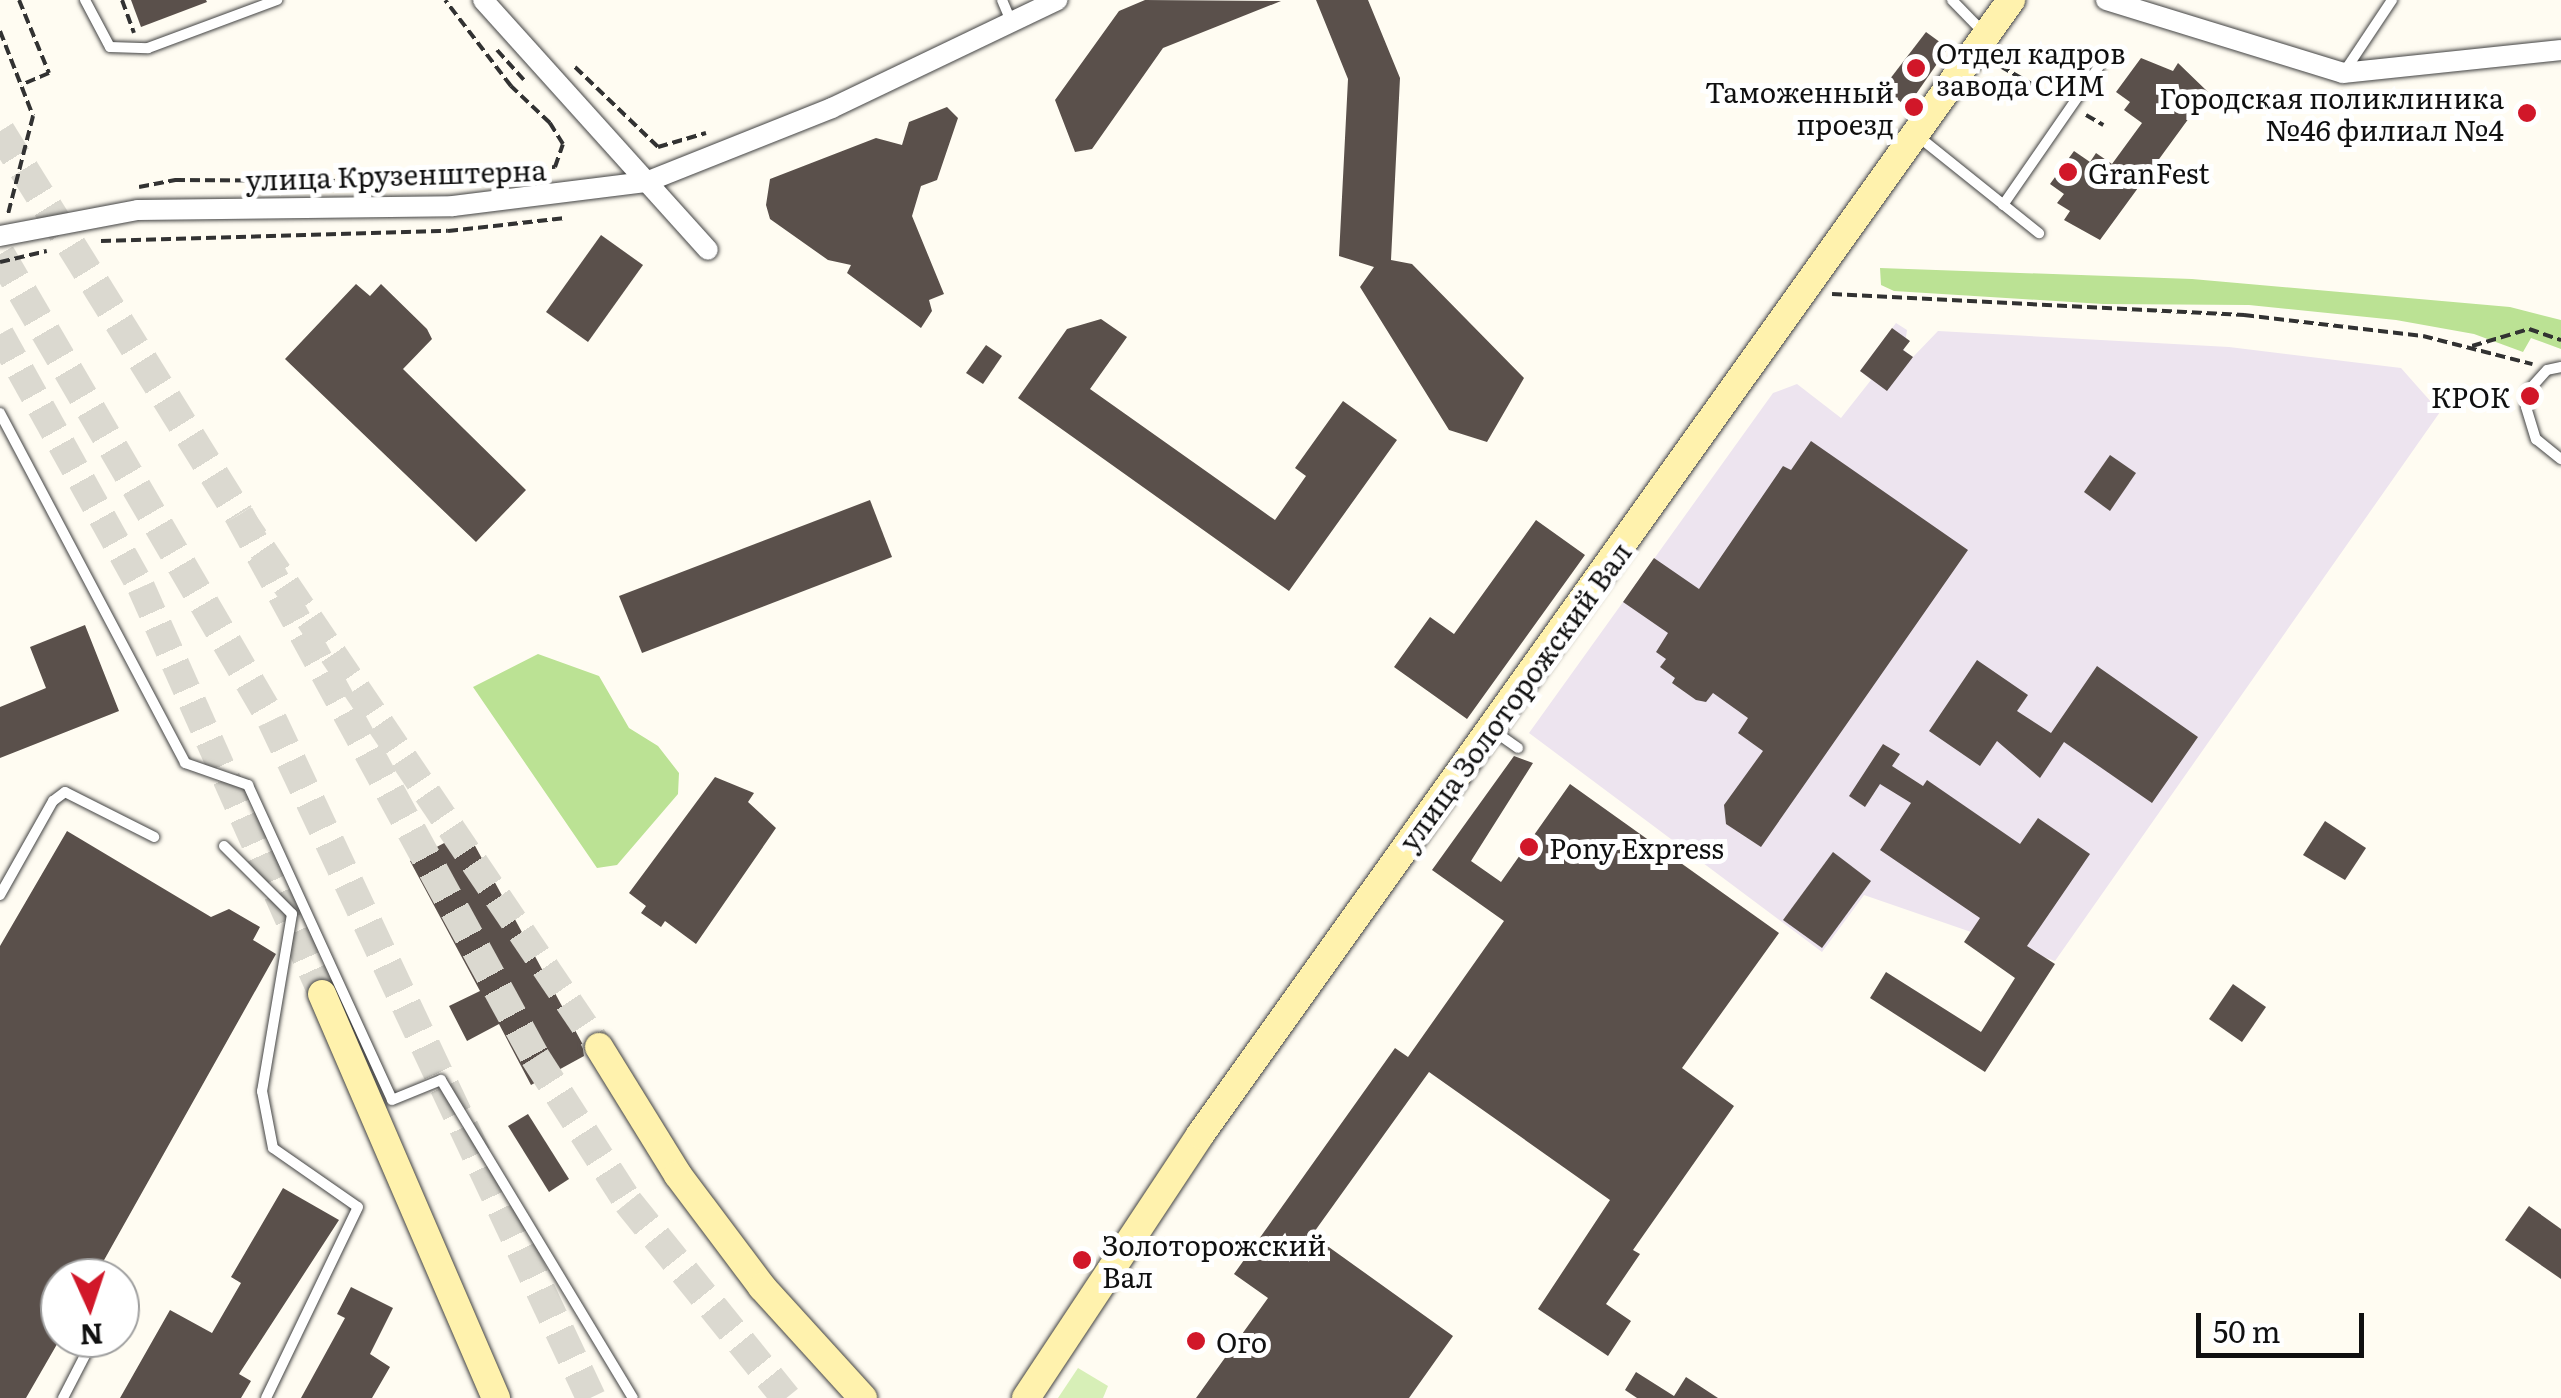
<!DOCTYPE html>
<html>
<head>
<meta charset="utf-8">
<style>
	body { margin:0 }
	#map { position:relative; width:2561px; height:1398px; overflow:hidden; background:#fffcf2; font-family:Literata,serif }
	div>[style] { position:absolute }
	[style*='--x'] { left:calc(var(--x)*1px); top:calc(var(--y)*1px); width:calc(var(--w)*1px); rotate:calc(var(--a)*1deg) }
	.industrial>* { inset:0; background:#ede4ef }
	.green>* { inset:0; background:#d7efb7 }
	.forest>* { inset:0; background:#bbe294 }
	.building>* { inset:0; background:#5a504b }
	.secondary-tunnel>* { height:28px; margin-top:-14px; transform-origin:0; background:repeating-linear-gradient(90deg,#dbd9d0 0 28px,transparent 0 42px) }
	.primary-tunnel>* { height:30px; margin-top:-15px; transform-origin:0; background:repeating-linear-gradient(90deg,#dbd9d0 0 30px,transparent 0 45px) }
	.path>* { height:4px; margin-top:-2px; transform-origin:0; background:repeating-linear-gradient(90deg,#323232 0 10px,transparent 0 15px) }
	.roads { filter:drop-shadow(0 0 2px #434343) drop-shadow(0 0 2px #434343) }
	.lane>* { height:10px; margin:-5px; padding:0 5px; transform-origin:5px; border-radius:5px; background:#fff }
	.street>* { height:20px; margin:-10px; padding:0 10px; transform-origin:10px; border-radius:10px; background:#fff }
	.secondary>* { height:28px; margin:-14px; padding:0 14px; transform-origin:14px; border-radius:14px; background:#fff2ad }
	.dots>* { width:28px; height:28px; translate:-50% -50%; box-sizing:border-box; border:5px solid #fff; border-radius:50% }
	span { translate:-50% -50%; white-space:nowrap; text-align:center; line-height:1.15; -webkit-text-stroke:10px #fff; paint-order:stroke }
	.poi-label { font-size:28px; color:#101010 }
	.left { translate:0 -50%; text-align:left }
	.right { translate:-100% -50%; text-align:right }
	.street-label { font-size:28px; color:#101010 }
	.north { position:absolute; left:40px; top:1258px; width:100px; height:100px; box-sizing:border-box; background:#fff; border:2px solid #9f9f9f; border-radius:50%; rotate:177deg; font-size:28px; font-weight:700; line-height:40px; text-align:center; color:#101010 }
	.north::after { content:''; display:block; margin:auto; width:35px; height:45px; background:#d11729; clip-path:polygon(50% 0,100% 100%,50% 72%,0 100%) }
	.scale { position:absolute; left:2196px; top:1313px; width:168px; height:45px; box-sizing:border-box; border:5px solid #101010; border-top:0; padding-left:12px; font-size:30px; line-height:35px; white-space:nowrap; color:#101010; -webkit-text-stroke:8px #fff; paint-order:stroke }
</style>
</head>
<body>
<div id="map">
	<div class="industrial">
		<div style="clip-path:polygon(1896px 323px,1907px 330px,1904px 350px,1913px 357px,1938px 331px,2229px 347px,2401px 368px,2440px 412px,2055px 961px,1864px 895px,1822px 952px,1529px 733px,1773px 393px,1797px 384px,1841px 418px,1871px 380px,1860px 371px)"></div>
	</div>
	<div class="green">
		<div style="clip-path:polygon(1078px 1368px,1108px 1386px,1103px 1398px,1058px 1398px)"></div>
	</div>
	<div class="forest">
		<div style="clip-path:polygon(1880px 268px,2192px 279px,2510px 307px,2561px 320px,2561px 349px,2531px 338px,2523px 352px,2474px 334px,2396px 320px,2249px 305px,2103px 304px,1894px 291px,1881px 285px)"></div>
		<div style="clip-path:polygon(538px 654px,599px 676px,629px 728px,658px 746px,679px 773px,678px 794px,617px 865px,597px 868px,473px 687px)"></div>
	</div>
	<div class="building">
		<div style="clip-path:polygon(131px 0,206px 0,207px 2px,141px 27px)"></div>
		<div style="clip-path:polygon(1145px 0,1281px 1px,1163px 48px,1092px 149px,1075px 152px,1055px 100px,1119px 11px)"></div>
		<div style="clip-path:polygon(1316px 0,1368px 0,1400px 78px,1391px 260px,1412px 264px,1524px 378px,1487px 442px,1449px 430px,1360px 287px,1374px 267px,1339px 256px,1348px 79px)"></div>
		<div style="clip-path:polygon(1926px 32px,1948px 48px,1907px 107px,1883px 88px)"></div>
		<div style="clip-path:polygon(2141px 58px,2173px 71px,2178px 63px,2208px 92px,2100px 240px,2064px 220px,2070px 211px,2057px 203px,2064px 194px,2050px 184px,2074px 151px,2090px 162px,2096px 153px,2112px 164px,2142px 123px,2124px 110px,2130px 102px,2116px 92px)"></div>
		<div style="clip-path:polygon(947px 107px,958px 118px,937px 180px,921px 186px,912px 216px,944px 294px,929px 300px,932px 311px,921px 328px,847px 273px,851px 265px,828px 260px,770px 219px,766px 205px,770px 179px,876px 138px,902px 145px,909px 122px)"></div>
		<div style="clip-path:polygon(601px 235px,643px 265px,588px 342px,546px 312px)"></div>
		<div style="clip-path:polygon(356px 284px,370px 296px,381px 284px,427px 329px,432px 339px,403px 369px,526px 490px,476px 542px,285px 359px)"></div>
		<div style="clip-path:polygon(1101px 319px,1127px 337px,1090px 389px,1275px 520px,1306px 476px,1295px 468px,1343px 401px,1397px 440px,1289px 591px,1018px 398px,1067px 329px)"></div>
		<div style="clip-path:polygon(1892px 328px,1910px 341px,1903px 350px,1913px 357px,1887px 391px,1860px 371px)"></div>
		<div style="clip-path:polygon(986px 345px,1002px 356px,983px 384px,966px 373px)"></div>
		<div style="clip-path:polygon(1811px 441px,1968px 550px,1761px 847px,1726px 824px,1724px 805px,1763px 751px,1738px 733px,1748px 718px,1713px 693px,1706px 702px,1696px 700px,1672px 683px,1675px 678px,1660px 667px,1666px 659px,1656px 652px,1668px 633px,1623px 602px,1654px 558px,1699px 589px,1783px 466px,1791px 470px)"></div>
		<div style="clip-path:polygon(2110px 455px,2136px 473px,2110px 511px,2084px 492px)"></div>
		<div style="clip-path:polygon(870px 500px,892px 557px,642px 653px,619px 596px)"></div>
		<div style="clip-path:polygon(1536px 520px,1585px 555px,1467px 719px,1394px 667px,1430px 617px,1454px 634px)"></div>
		<div style="clip-path:polygon(85px 625px,119px 711px,0 758px,0 707px,46px 688px,30px 647px)"></div>
		<div style="clip-path:polygon(1977px 660px,2028px 695px,2017px 711px,2051px 733px,2097px 666px,2198px 737px,2152px 803px,2064px 742px,2040px 778px,1997px 741px,1980px 766px,1929px 731px)"></div>
		<div style="clip-path:polygon(1883px 744px,1900px 754px,1892px 766px,1923px 786px,1927px 780px,2020px 844px,2038px 818px,2090px 854px,2027px 946px,2055px 964px,1985px 1072px,1870px 998px,1886px 972px,1981px 1032px,2015px 978px,1964px 942px,1980px 918px,1880px 850px,1911px 803px,1880px 784px,1865px 807px,1849px 796px)"></div>
		<div style="clip-path:polygon(1514px 756px,1533px 763px,1471px 861px,1501px 882px,1570px 784px,1779px 933px,1682px 1068px,1734px 1106px,1633px 1250px,1640px 1254px,1606px 1304px,1631px 1321px,1608px 1356px,1538px 1309px,1610px 1200px,1429px 1072px,1312px 1235px,1453px 1336px,1409px 1398px,1196px 1398px,1268px 1298px,1234px 1274px,1395px 1048px,1408px 1057px,1504px 921px,1432px 870px)"></div>
		<div style="clip-path:polygon(715px 777px,754px 793px,748px 802px,776px 828px,696px 944px,665px 921px,661px 927px,641px 913px,646px 906px,629px 893px)"></div>
		<div style="clip-path:polygon(2325px 821px,2366px 848px,2345px 880px,2303px 855px)"></div>
		<div style="clip-path:polygon(67px 831px,211px 917px,229px 909px,260px 927px,253px 940px,276px 954px,94px 1278px,60px 1278px,60px 1339px,26px 1398px,0 1398px,0 946px)"></div>
		<div style="clip-path:polygon(467px 831px,582px 1043px,584px 1056px,531px 1085px,499px 1024px,467px 1041px,449px 1006px,480px 991px,410px 861px)"></div>
		<div style="clip-path:polygon(1833px 852px,1871px 881px,1822px 948px,1783px 920px)"></div>
		<div style="clip-path:polygon(2233px 984px,2266px 1007px,2242px 1042px,2209px 1019px)"></div>
		<div style="clip-path:polygon(528px 1114px,569px 1179px,549px 1192px,508px 1126px)"></div>
		<div style="clip-path:polygon(283px 1188px,339px 1220px,239px 1374px,251px 1381px,241px 1398px,120px 1398px,170px 1310px,212px 1333px,241px 1283px,231px 1277px)"></div>
		<div style="clip-path:polygon(2529px 1206px,2561px 1229px,2561px 1279px,2505px 1240px)"></div>
		<div style="clip-path:polygon(351px 1287px,393px 1308px,370px 1354px,390px 1367px,372px 1398px,301px 1398px,345px 1318px,337px 1314px)"></div>
		<div style="clip-path:polygon(1636px 1372px,1674px 1396px,1686px 1377px,1718px 1398px,1637px 1398px,1625px 1390px)"></div>
	</div>
	<div class="secondary-tunnel">
		<div style="--x:0;--y:334;--w:290;--a:60.9"></div>
		<div style="--x:141;--y:587;--w:445;--a:66"></div>
		<div style="--x:239;--y:515;--w:642;--a:55.91"></div>
	</div>
	<div class="primary-tunnel">
		<div style="--x:0;--y:131;--w:452;--a:58.1"></div>
		<div style="--x:239;--y:515;--w:618;--a:61.36"></div>
		<div style="--x:535;--y:1057;--w:172;--a:57.3"></div>
		<div style="--x:628;--y:1202;--w:252;--a:51.1"></div>
		<div style="--x:0;--y:254;--w:540;--a:59.73"></div>
		<div style="--x:272;--y:720;--w:749;--a:64.8"></div>
	</div>
	<div class="path">
		<div style="--x:19;--y:0;--w:79;--a:67.7"></div>
		<div style="--x:49;--y:73;--w:30;--a:157"></div>
		<div style="--x:122;--y:0;--w:35;--a:70"></div>
		<div style="--x:0;--y:31;--w:91;--a:68.8"></div>
		<div style="--x:33;--y:116;--w:101;--a:104.3"></div>
		<div style="--x:497;--y:50;--w:40;--a:48"></div>
		<div style="--x:2000;--y:66;--w:64;--a:29.7"></div>
		<div style="--x:575;--y:67;--w:115;--a:43.9"></div>
		<div style="--x:658;--y:147;--w:50;--a:-16.3"></div>
		<div style="--x:2086;--y:115;--w:20;--a:30"></div>
		<div style="--x:139;--y:187;--w:37;--a:-11"></div>
		<div style="--x:175;--y:180;--w:228;--a:0.3"></div>
		<div style="--x:403;--y:181;--w:153;--a:-5.3"></div>
		<div style="--x:555;--y:167;--w:24;--a:-71"></div>
		<div style="--x:563;--y:144;--w:25;--a:-122"></div>
		<div style="--x:550;--y:123;--w:54;--a:-136.5"></div>
		<div style="--x:511;--y:86;--w:108;--a:-127.5"></div>
		<div style="--x:101;--y:241;--w:347;--a:-1.7"></div>
		<div style="--x:448;--y:231;--w:118;--a:-6.3"></div>
		<div style="--x:0;--y:262;--w:48;--a:-13.2"></div>
		<div style="--x:1832;--y:294;--w:413;--a:2.9"></div>
		<div style="--x:2244;--y:315;--w:180;--a:6.7"></div>
		<div style="--x:2423;--y:336;--w:113;--a:14.4"></div>
		<div style="--x:2472;--y:346;--w:59;--a:-16.6"></div>
		<div style="--x:2529;--y:329;--w:34;--a:19"></div>
	</div>
	<div class="roads">
		<div class="lane">
			<div style="--x:85;--y:0;--w:53;--a:62"></div>
			<div style="--x:110;--y:47;--w:38;--a:2"></div>
			<div style="--x:148;--y:48;--w:138;--a:-20.4"></div>
			<div style="--x:1002;--y:0;--w:23;--a:67"></div>
			<div style="--x:1952;--y:0;--w:47;--a:45.9"></div>
			<div style="--x:2344;--y:72;--w:87;--a:-56.3"></div>
			<div style="--x:1919;--y:137;--w:154;--a:38.7"></div>
			<div style="--x:2003;--y:205;--w:170;--a:-55.3"></div>
			<div style="--x:2561;--y:367;--w:14;--a:168"></div>
			<div style="--x:2547;--y:370;--w:27;--a:132"></div>
			<div style="--x:2529;--y:390;--w:17;--a:100"></div>
			<div style="--x:2526;--y:407;--w:34;--a:73"></div>
			<div style="--x:2536;--y:439;--w:32;--a:39"></div>
			<div style="--x:0;--y:413;--w:396;--a:62.1"></div>
			<div style="--x:185;--y:763;--w:67;--a:19.2"></div>
			<div style="--x:248;--y:785;--w:346;--a:65.4"></div>
			<div style="--x:392;--y:1100;--w:53;--a:-22.2"></div>
			<div style="--x:441;--y:1080;--w:371;--a:58.9"></div>
			<div style="--x:1491;--y:729;--w:33;--a:35"></div>
			<div style="--x:224;--y:846;--w:96;--a:45"></div>
			<div style="--x:292;--y:914;--w:180;--a:99.6"></div>
			<div style="--x:262;--y:1091;--w:58;--a:79.1"></div>
			<div style="--x:273;--y:1148;--w:103;--a:34.8"></div>
			<div style="--x:358;--y:1207;--w:212;--a:115.7"></div>
			<div style="--x:0;--y:895;--w:108;--a:-60.6"></div>
			<div style="--x:53;--y:801;--w:15;--a:-37"></div>
			<div style="--x:65;--y:792;--w:100;--a:26.8"></div>
			<div style="--x:63;--y:1398;--w:68;--a:-62.7"></div>
		</div>
		<div class="street">
			<div style="--x:483;--y:0;--w:336;--a:48"></div>
			<div style="--x:2106;--y:0;--w:248;--a:17.1"></div>
			<div style="--x:2343;--y:73;--w:219;--a:-6"></div>
			<div style="--x:0;--y:236;--w:140;--a:-10.7"></div>
			<div style="--x:138;--y:210;--w:315;--a:-0.7"></div>
			<div style="--x:453;--y:206;--w:194;--a:-7.1"></div>
			<div style="--x:646;--y:182;--w:200;--a:-21.7"></div>
			<div style="--x:832;--y:108;--w:250;--a:-25.6"></div>
		</div>
		<div class="secondary">
			<div style="--x:322;--y:994;--w:440;--a:66.7"></div>
			<div style="--x:599;--y:1047;--w:150;--a:58.3"></div>
			<div style="--x:678;--y:1175;--w:140;--a:53.1"></div>
			<div style="--x:762;--y:1287;--w:150;--a:47.7"></div>
			<div style="--x:1026;--y:1398;--w:315;--a:-56.5"></div>
			<div style="--x:1200;--y:1135;--w:1395;--a:-54.45"></div>
		</div>
	</div>
	<div class="dots">
		<div style="left:1916px;top:68px;background:#d11729"></div>
		<div style="left:1914px;top:107px;background:#d11729"></div>
		<div style="left:2527px;top:113px;background:#d11729"></div>
		<div style="left:2068px;top:172px;background:#d11729"></div>
		<div style="left:2530px;top:396px;background:#d11729"></div>
		<div style="left:1529px;top:847px;background:#d11729"></div>
		<div style="left:1082px;top:1260px;background:#d11729"></div>
		<div style="left:1196px;top:1341px;background:#d11729"></div>
	</div>
	<div class="poi-label">
		<span class="left" style="left:1936px;top:68px">Отдел кадров<br>завода СИМ</span>
		<span class="right" style="left:1894px;top:107px">Таможенный<br>проезд</span>
		<span class="right" style="left:2504px;top:113px">Городская поликлиника<br>№46 филиал №4</span>
		<span class="left" style="left:2088px;top:172px">GranFest</span>
		<span class="right" style="left:2510px;top:396px">КРОК</span>
		<span class="left" style="left:1549px;top:847px">Pony Express</span>
		<span class="left" style="left:1102px;top:1260px">Золоторожский<br>Вал</span>
		<span class="left" style="left:1216px;top:1341px">Ого</span>
	</div>
	<div class="street-label">
		<span style="left:396px;top:174px;rotate:-2deg">улица Крузенштерна</span>
		<span style="left:1514px;top:696px;rotate:-54deg">улица Золоторожский Вал</span>
	</div>
	<div class="north">N</div>
	<div class="scale">50 m</div>
</div>
</body>
</html>
